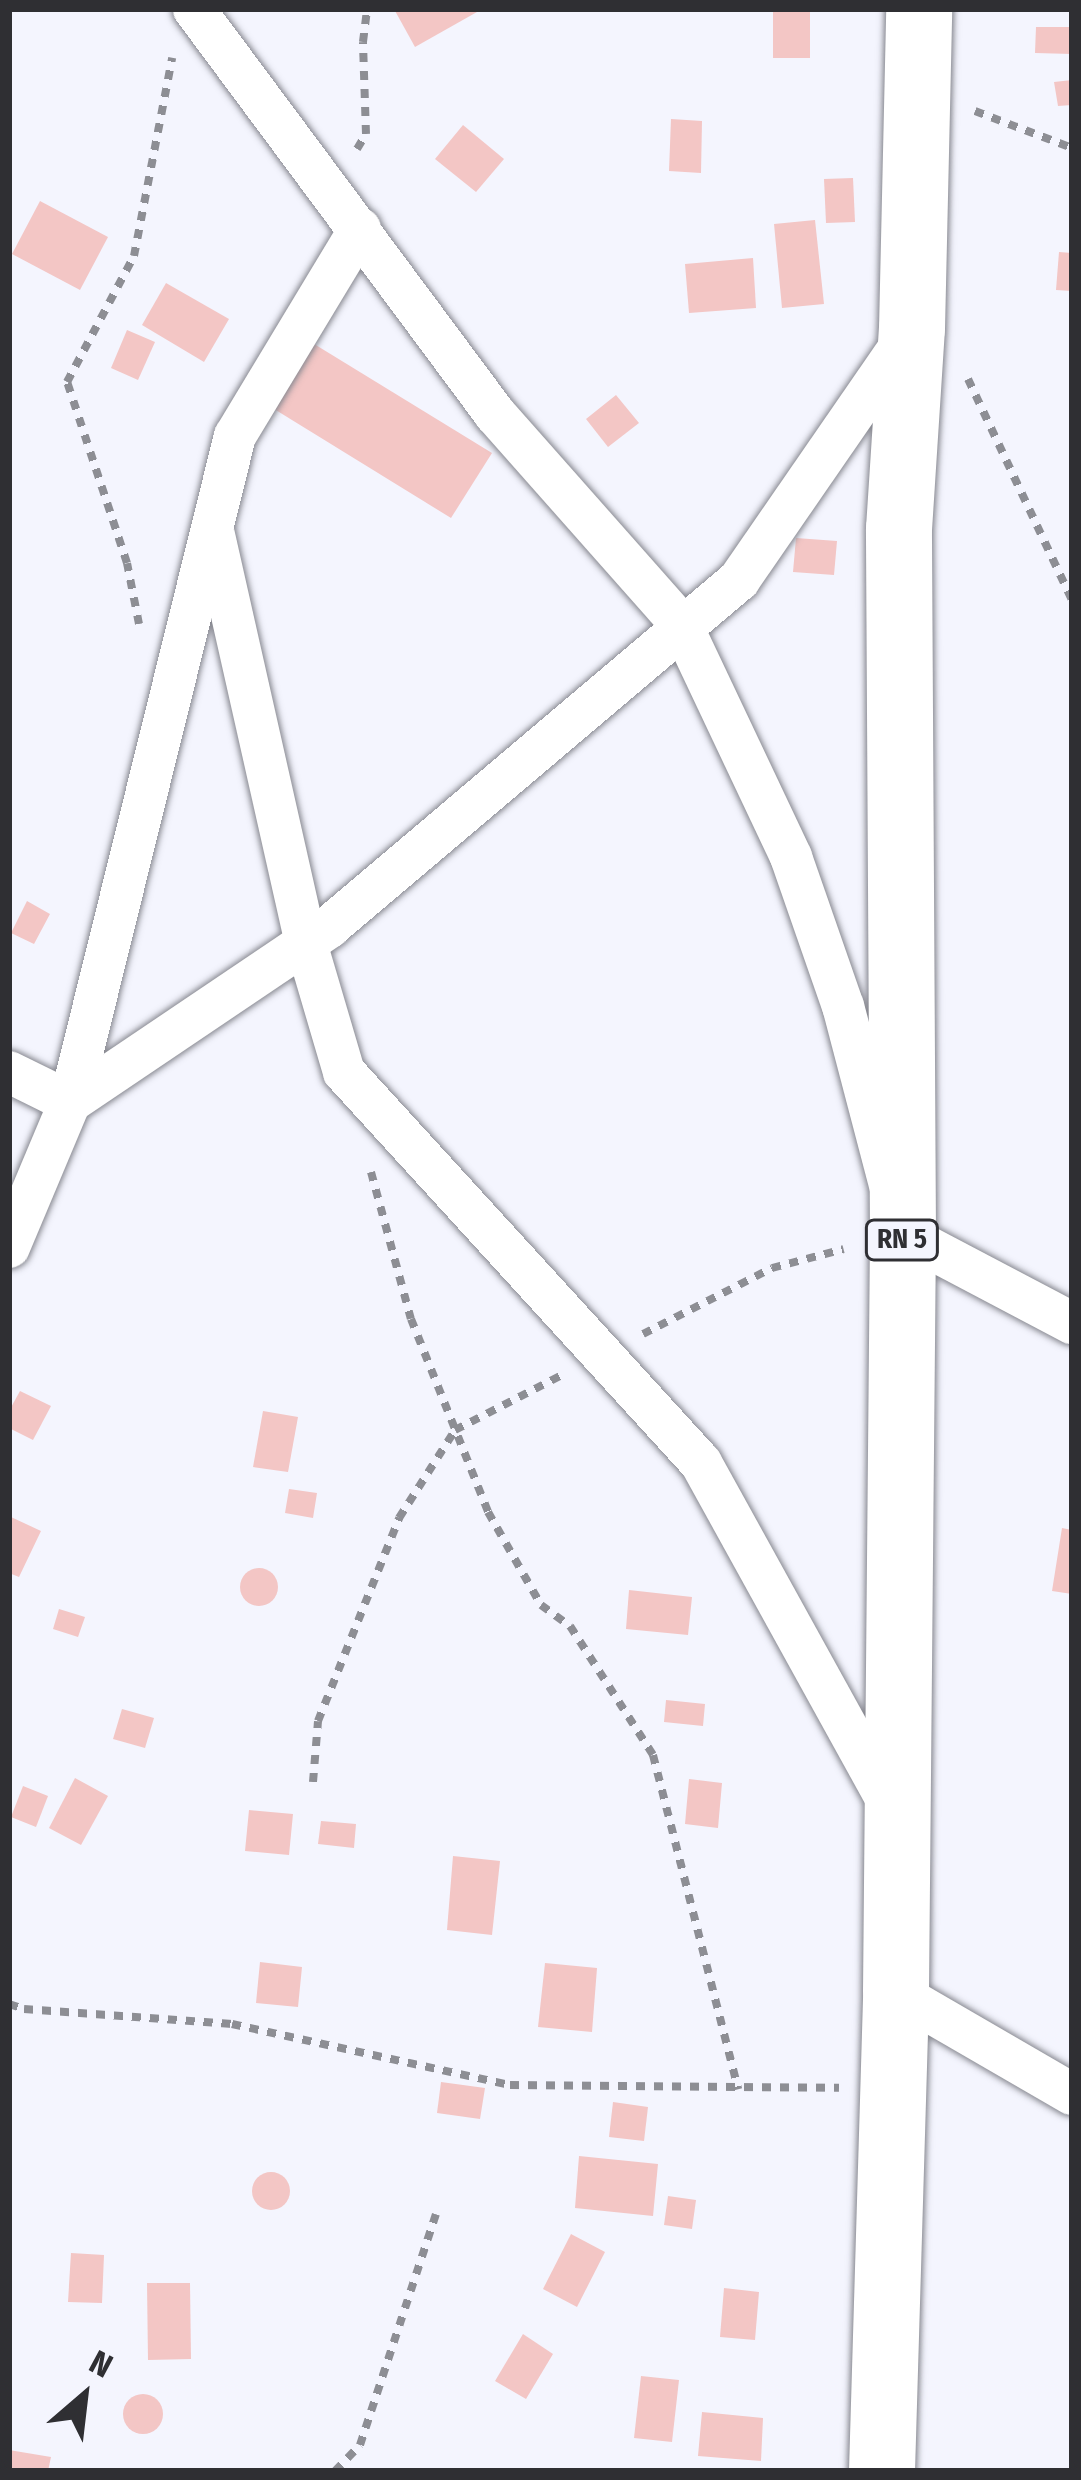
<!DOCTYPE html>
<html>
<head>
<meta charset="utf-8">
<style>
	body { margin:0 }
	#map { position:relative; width:1081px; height:2480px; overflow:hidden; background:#f4f5fe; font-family:"Fira Sans Condensed",sans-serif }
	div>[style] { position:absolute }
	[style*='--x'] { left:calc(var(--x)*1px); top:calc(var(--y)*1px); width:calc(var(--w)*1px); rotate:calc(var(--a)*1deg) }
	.building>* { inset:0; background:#f3c6c5 }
	.round { border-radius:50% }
	.path>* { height:8px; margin-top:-4px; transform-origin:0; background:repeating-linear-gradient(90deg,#8d8e94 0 9px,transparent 0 18px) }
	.roads { filter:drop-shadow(0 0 3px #888991) drop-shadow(0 0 3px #888991) }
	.street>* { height:42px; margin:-21px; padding:0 21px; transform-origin:21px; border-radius:21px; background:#fff }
	.primary>* { height:66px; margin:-33px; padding:0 33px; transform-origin:33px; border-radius:33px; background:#fff }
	span { translate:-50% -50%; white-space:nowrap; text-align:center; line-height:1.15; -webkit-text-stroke:9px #f4f5fe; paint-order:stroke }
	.shield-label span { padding:3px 9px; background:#f4f5fe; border:3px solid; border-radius:9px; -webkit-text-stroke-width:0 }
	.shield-label { font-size:27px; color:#2f2f33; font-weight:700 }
	.frame { position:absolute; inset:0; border:12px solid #2f2f33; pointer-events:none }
	.north { position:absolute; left:24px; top:2336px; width:120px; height:120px; -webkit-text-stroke:9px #f4f5fe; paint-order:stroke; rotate:28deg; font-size:33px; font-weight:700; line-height:48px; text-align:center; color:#2f2f33 }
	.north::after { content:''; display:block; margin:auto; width:42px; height:54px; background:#2f2f33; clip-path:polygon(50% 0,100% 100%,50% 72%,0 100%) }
</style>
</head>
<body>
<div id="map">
	<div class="building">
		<div style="clip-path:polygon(394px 9px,475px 9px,477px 12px,415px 47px)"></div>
		<div style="clip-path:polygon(773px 9px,810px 9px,810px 58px,773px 58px)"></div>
		<div style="clip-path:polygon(1036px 27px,1072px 27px,1072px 54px,1035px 53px)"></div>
		<div style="clip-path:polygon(1072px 80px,1072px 105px,1058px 106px,1054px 82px)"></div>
		<div style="clip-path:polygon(671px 119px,702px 121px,701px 173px,669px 171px)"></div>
		<div style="clip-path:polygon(463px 125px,504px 159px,476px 192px,435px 159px)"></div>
		<div style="clip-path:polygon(853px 178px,855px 222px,826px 223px,824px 179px)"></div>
		<div style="clip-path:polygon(40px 201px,108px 237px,80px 290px,12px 254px)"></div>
		<div style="clip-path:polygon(815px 220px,824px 304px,782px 308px,774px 224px)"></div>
		<div style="clip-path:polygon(1059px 252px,1072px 253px,1072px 291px,1056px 290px)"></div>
		<div style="clip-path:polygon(753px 258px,756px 308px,689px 313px,685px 264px)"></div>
		<div style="clip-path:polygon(166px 283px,229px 319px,204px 362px,142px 325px)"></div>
		<div style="clip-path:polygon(127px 330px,155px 342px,138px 380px,111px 368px)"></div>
		<div style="clip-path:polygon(306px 339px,492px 453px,451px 518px,266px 404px)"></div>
		<div style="clip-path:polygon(616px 395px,639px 423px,608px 447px,586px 419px)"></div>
		<div style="clip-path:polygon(796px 538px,837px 541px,834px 575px,793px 572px)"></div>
		<div style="clip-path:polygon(27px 901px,50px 914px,34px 944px,11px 933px)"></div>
		<div style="clip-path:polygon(20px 1391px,51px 1406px,33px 1440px,9px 1428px,9px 1411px)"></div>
		<div style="clip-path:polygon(263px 1411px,298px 1417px,288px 1472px,253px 1467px)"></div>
		<div style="clip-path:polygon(289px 1489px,317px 1493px,313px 1518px,285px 1513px)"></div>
		<div style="clip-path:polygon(11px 1517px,41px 1531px,19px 1577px,9px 1573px)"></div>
		<div style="clip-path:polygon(1062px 1528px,1072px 1530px,1072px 1594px,1052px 1591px)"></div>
		<div class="round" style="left:240px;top:1568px;width:38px;height:38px"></div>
		<div style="clip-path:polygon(629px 1590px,692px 1597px,688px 1635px,626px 1629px)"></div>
		<div style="clip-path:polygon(59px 1609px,85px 1617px,78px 1637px,53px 1629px)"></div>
		<div style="clip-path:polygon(666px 1700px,705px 1704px,703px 1726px,664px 1722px)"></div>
		<div style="clip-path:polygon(122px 1709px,154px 1718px,145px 1748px,113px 1739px)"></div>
		<div style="clip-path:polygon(75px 1778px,108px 1796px,81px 1845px,49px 1828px)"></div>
		<div style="clip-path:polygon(689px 1779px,722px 1783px,718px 1828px,685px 1824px)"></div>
		<div style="clip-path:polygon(23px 1786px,48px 1796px,36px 1827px,11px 1817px)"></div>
		<div style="clip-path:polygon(249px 1810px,293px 1814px,289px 1855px,245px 1851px)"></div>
		<div style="clip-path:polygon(321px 1821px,356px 1824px,354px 1848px,318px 1844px)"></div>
		<div style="clip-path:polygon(453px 1856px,500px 1861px,492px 1935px,447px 1930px)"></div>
		<div style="clip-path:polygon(260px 1962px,302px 1967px,298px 2007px,256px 2003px)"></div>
		<div style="clip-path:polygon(545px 1963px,597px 1968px,592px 2032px,538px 2027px)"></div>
		<div style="clip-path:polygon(441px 2082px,485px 2088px,480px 2119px,437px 2113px)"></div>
		<div style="clip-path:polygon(613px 2102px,648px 2107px,644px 2141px,609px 2137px)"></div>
		<div style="clip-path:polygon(579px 2156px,658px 2164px,653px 2216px,575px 2208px)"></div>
		<div class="round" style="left:252px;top:2172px;width:38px;height:38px"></div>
		<div style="clip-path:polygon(668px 2196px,696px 2200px,692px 2229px,664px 2225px)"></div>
		<div style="clip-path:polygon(571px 2234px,605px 2252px,577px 2307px,543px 2289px)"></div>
		<div style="clip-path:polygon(71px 2253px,104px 2255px,102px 2303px,68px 2302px)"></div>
		<div style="clip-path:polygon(147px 2283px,190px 2283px,191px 2359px,148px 2360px)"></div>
		<div style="clip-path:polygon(724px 2288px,759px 2292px,755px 2340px,720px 2337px)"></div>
		<div style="clip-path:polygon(523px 2334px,553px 2354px,526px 2399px,495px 2381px)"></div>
		<div style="clip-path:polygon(641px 2376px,679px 2380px,672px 2442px,634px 2438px)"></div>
		<div class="round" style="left:123px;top:2394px;width:40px;height:40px"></div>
		<div style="clip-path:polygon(702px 2412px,763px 2418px,761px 2461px,698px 2456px)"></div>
		<div style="clip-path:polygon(9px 2450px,51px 2457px,48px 2471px,9px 2471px)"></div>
	</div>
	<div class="path">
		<div style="--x:975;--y:111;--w:104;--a:20.9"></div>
		<div style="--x:357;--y:149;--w:17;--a:-59"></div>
		<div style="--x:366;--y:134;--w:92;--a:-91.9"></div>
		<div style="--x:363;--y:42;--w:33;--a:-83"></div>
		<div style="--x:968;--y:379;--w:244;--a:64.8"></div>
		<div style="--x:139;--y:624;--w:62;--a:-101.1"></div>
		<div style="--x:127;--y:563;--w:191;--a:-108.3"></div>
		<div style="--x:67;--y:382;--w:143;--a:-62"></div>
		<div style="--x:134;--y:256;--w:202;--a:-79.1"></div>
		<div style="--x:371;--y:1172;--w:152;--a:74.8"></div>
		<div style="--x:411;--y:1319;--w:208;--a:68.2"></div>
		<div style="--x:488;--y:1512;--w:107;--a:60.3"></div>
		<div style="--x:541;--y:1605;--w:36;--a:36"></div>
		<div style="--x:570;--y:1626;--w:153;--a:57.2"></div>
		<div style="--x:653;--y:1755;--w:345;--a:75.7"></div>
		<div style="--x:643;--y:1334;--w:145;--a:-27.1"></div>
		<div style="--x:772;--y:1268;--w:74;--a:-14.8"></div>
		<div style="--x:313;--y:1782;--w:61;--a:-85.3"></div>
		<div style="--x:318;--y:1721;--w:219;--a:-68.2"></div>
		<div style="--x:399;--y:1518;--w:104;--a:-57.5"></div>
		<div style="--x:455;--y:1430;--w:118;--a:-27.2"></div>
		<div style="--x:9;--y:2004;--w:16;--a:18"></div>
		<div style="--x:24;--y:2009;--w:209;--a:4.1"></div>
		<div style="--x:232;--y:2024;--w:285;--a:12.4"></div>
		<div style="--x:510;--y:2085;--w:329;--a:0.5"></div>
		<div style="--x:335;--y:2471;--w:36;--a:-46"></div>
		<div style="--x:360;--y:2445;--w:243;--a:-71.8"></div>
	</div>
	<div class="roads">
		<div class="street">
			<div style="--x:194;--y:9;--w:505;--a:53.38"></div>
			<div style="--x:495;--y:414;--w:281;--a:48.5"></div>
			<div style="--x:681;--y:624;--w:258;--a:64.7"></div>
			<div style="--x:791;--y:857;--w:158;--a:70.8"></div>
			<div style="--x:843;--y:1006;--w:236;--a:75.3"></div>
			<div style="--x:903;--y:1234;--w:191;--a:27.8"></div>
			<div style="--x:214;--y:535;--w:418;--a:77.3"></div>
			<div style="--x:306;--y:943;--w:134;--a:73.6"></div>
			<div style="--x:344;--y:1072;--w:529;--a:47.6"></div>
			<div style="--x:701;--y:1463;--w:393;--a:61.1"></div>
			<div style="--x:9;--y:1072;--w:68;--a:26.2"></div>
			<div style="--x:70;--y:1102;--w:686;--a:-76.09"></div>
			<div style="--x:235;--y:436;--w:242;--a:-58.9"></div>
			<div style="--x:9;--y:1247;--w:157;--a:-67.2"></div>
			<div style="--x:70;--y:1102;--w:313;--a:-34"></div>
			<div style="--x:329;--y:927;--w:537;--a:-40.24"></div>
			<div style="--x:739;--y:580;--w:298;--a:-55.4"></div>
			<div style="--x:896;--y:1992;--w:203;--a:30.1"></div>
		</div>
		<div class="primary">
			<div style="--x:882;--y:2471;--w:479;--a:-88.3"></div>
			<div style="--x:896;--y:1992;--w:758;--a:-89.47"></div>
			<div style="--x:903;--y:1234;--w:705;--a:-90.33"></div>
			<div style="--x:899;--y:529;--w:200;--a:-86.3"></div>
			<div style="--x:912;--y:329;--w:320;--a:-88.7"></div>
		</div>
	</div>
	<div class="shield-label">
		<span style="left:902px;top:1240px">RN 5</span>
	</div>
	<div class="frame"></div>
	<div class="north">N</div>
</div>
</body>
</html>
